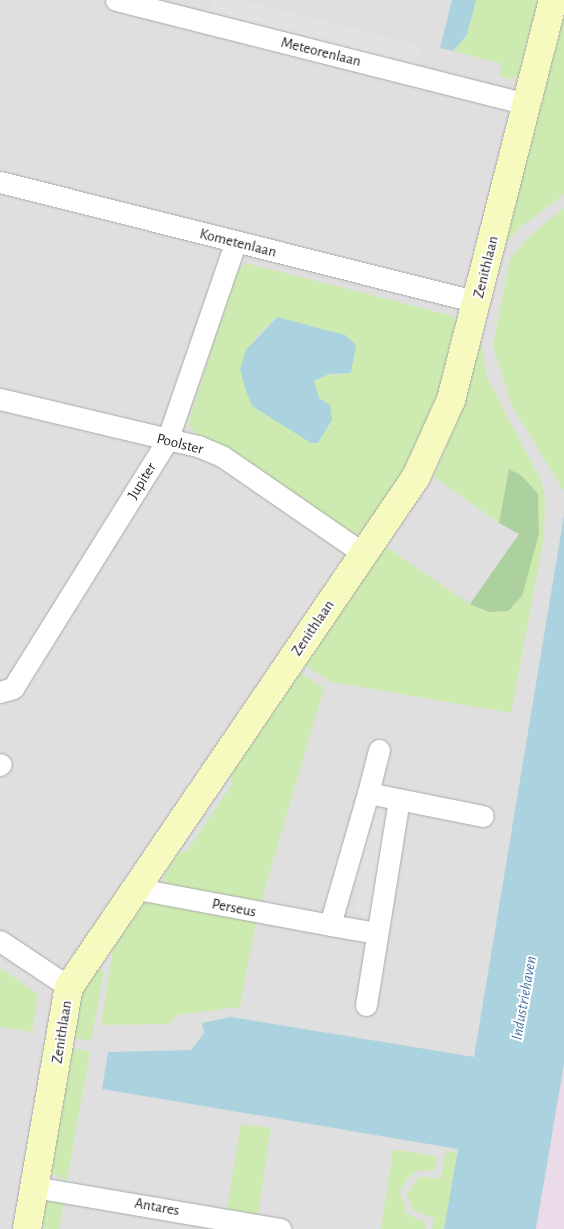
<!DOCTYPE html>
<html>
<head>
<meta charset="utf-8">
<style>
	body { margin:0 }
	#map { position:relative; width:564px; height:1229px; overflow:hidden; background:#f2efe9; font-family:"Alegreya Sans",sans-serif }
	div>[style] { position:absolute }
	[style*='--x'] { left:calc(var(--x)*1px); top:calc(var(--y)*1px); width:calc(var(--w)*1px); rotate:calc(var(--a)*1deg) }
	.residential>* { inset:0; background:#e0dfdf }
	.industrial>* { inset:0; background:#ebdbe8 }
	.grass>* { inset:0; background:#cdebb0 }
	.forest>* { inset:0; background:#add19e }
	.parking>* { inset:0; background:#e2e2e2 }
	.water>* { inset:0; background:#aad3df }
	.roads { filter:drop-shadow(0 0 1px #a9a9a9) drop-shadow(0 0 1px #a9a9a9) }
	.street>* { height:21px; margin:-10.5px; padding:0 10.5px; transform-origin:10.5px; border-radius:10.5px; background:#fff }
	.secondary>* { height:28px; margin:-14px; padding:0 14px; transform-origin:14px; border-radius:14px; background:#f7fabf }
	span { translate:-50% -50%; white-space:nowrap; text-align:center; line-height:1.15; -webkit-text-stroke:4px #fff; paint-order:stroke }
	.street-label { font-size:15px; color:#222 }
	.water-label { font-size:16px; color:#4a7aab; font-style:italic }
</style>
</head>
<body>
<div id="map">
	<div class="residential">
		<div style="clip-path:polygon(0 0,564px 0,564px 587px,460px 1229px,0 1229px)"></div>
	</div>
	<div class="industrial">
		<div style="clip-path:polygon(564px 1005px,564px 1229px,525px 1229px)"></div>
	</div>
	<div class="grass">
		<div style="clip-path:polygon(476px 0,538px 0,518px 76px,511px 79px,499px 76px,502px 64px,453px 51px,467px 35px)"></div>
		<div style="clip-path:polygon(564px 13px,564px 194px,520px 228px,505px 244px)"></div>
		<div style="clip-path:polygon(564px 208px,564px 492px,512px 406px,493px 346px,510px 259px,526px 239px)"></div>
		<div style="clip-path:polygon(evenodd,246px 263px,453px 316px,461px 326px,429px 430px,370px 525px,359px 534px,349px 533px,254px 465px,198px 436px,188px 424px,237px 271px,246px 263px,277px 317px,341px 376px,329px 374px,314px 381px,319px 398px,331px 411px,330px 428px,303px 437px,252px 406px,255px 338px,277px 317px)"></div>
		<div style="clip-path:polygon(481px 338px,486px 375px,542px 483px,545px 500px,544px 537px,511px 713px,331px 682px,304px 665px,386px 547px,470px 604px,489px 612px,508px 611px,539px 534px,538px 494px,522px 476px,509px 469px,499px 523px,434px 477px,465px 400px)"></div>
		<div style="clip-path:polygon(300px 672px,324px 688px,260px 905px,174px 889px,162px 881px,177px 854px,187px 851px,232px 784px,231px 775px)"></div>
		<div style="clip-path:polygon(146px 900px,256px 920px,240px 1007px,177px 1015px,169px 1024px,101px 1025px,113px 948px)"></div>
		<div style="clip-path:polygon(94px 965px,104px 972px,91px 1041px,70px 1037px,77px 995px)"></div>
		<div style="clip-path:polygon(0 968px,38px 994px,32px 1032px,0 1027px)"></div>
		<div style="clip-path:polygon(68px 1048px,90px 1051px,67px 1181px,50px 1172px)"></div>
		<div style="clip-path:polygon(241px 1124px,271px 1128px,258px 1214px,227px 1209px)"></div>
		<div style="clip-path:polygon(393px 1149px,437px 1157px,435px 1170px,417px 1171px,409px 1176px,400px 1192px,407px 1214px,426px 1223px,426px 1229px,381px 1229px)"></div>
		<div style="clip-path:polygon(446px 1151px,457px 1153px,444px 1229px,432px 1229px,434px 1218px,412px 1210px,407px 1193px,419px 1177px,441px 1178px)"></div>
		<div style="clip-path:polygon(64px 1198px,59px 1229px,45px 1229px,38px 1221px,43px 1203px)"></div>
	</div>
	<div class="forest">
		<div style="clip-path:polygon(509px 469px,522px 476px,538px 494px,539px 534px,522px 596px,508px 611px,489px 612px,470px 604px,519px 534px,499px 523px)"></div>
	</div>
	<div class="parking">
		<div style="clip-path:polygon(211px 0,243px 0,421px 46px,415px 69px,207px 15px)"></div>
		<div style="clip-path:polygon(375px 809px,390px 811px,371px 918px,355px 913px,361px 881px,354px 879px)"></div>
	</div>
	<div class="water">
		<div style="clip-path:polygon(452px 0,476px 0,467px 35px,453px 51px,440px 48px)"></div>
		<div style="clip-path:polygon(277px 317px,345px 335px,356px 345px,351px 373px,329px 374px,314px 381px,319px 398px,330px 405px,332px 420px,318px 443px,311px 443px,252px 406px,245px 388px,240px 369px,246px 350px)"></div>
		<div style="clip-path:polygon(564px 515px,564px 1064px,536px 1229px,444px 1229px,458px 1149px,102px 1089px,108px 1052px,191px 1050px,204px 1033px,202px 1023px,231px 1017px,474px 1057px)"></div>
	</div>
	<div class="roads">
		<div class="street">
			<div style="--x:116;--y:0;--w:423;--a:14.2"></div>
			<div style="--x:0;--y:182;--w:492;--a:14.1"></div>
			<div style="--x:0;--y:399;--w:204;--a:13.4"></div>
			<div style="--x:198;--y:446;--w:26;--a:23"></div>
			<div style="--x:222;--y:456;--w:173;--a:34.6"></div>
			<div style="--x:0;--y:692;--w:14;--a:-17"></div>
			<div style="--x:13;--y:688;--w:291;--a:-58.1"></div>
			<div style="--x:167;--y:441;--w:209;--a:-71"></div>
			<div style="--x:379;--y:750;--w:44;--a:104.3"></div>
			<div style="--x:368;--y:793;--w:117;--a:11.3"></div>
			<div style="--x:0;--y:765;--w:1;--a:-45"></div>
			<div style="--x:368;--y:793;--w:137;--a:106.1"></div>
			<div style="--x:330;--y:925;--w:48;--a:9.7"></div>
			<div style="--x:138;--y:889;--w:195;--a:10.6"></div>
			<div style="--x:0;--y:941;--w:83;--a:33.7"></div>
			<div style="--x:366;--y:1005;--w:208;--a:-80.9"></div>
			<div style="--x:34;--y:1187;--w:250;--a:9.7"></div>
		</div>
		<div class="secondary">
			<div style="--x:27;--y:1229;--w:246;--a:-80.2"></div>
			<div style="--x:69;--y:987;--w:617;--a:-55.77"></div>
			<div style="--x:416;--y:477;--w:85;--a:-65.6"></div>
			<div style="--x:451;--y:400;--w:413;--a:-75.7"></div>
		</div>
	</div>
	<div class="street-label">
		<span style="left:321px;top:52px;rotate:14deg">Meteorenlaan</span>
		<span style="left:238px;top:243px;rotate:14deg">Kometenlaan</span>
		<span style="left:486px;top:267px;rotate:-76deg">Zenithlaan</span>
		<span style="left:180px;top:444px;rotate:14deg">Poolster</span>
		<span style="left:142px;top:481px;rotate:-58deg">Jupiter</span>
		<span style="left:313px;top:628px;rotate:-56deg">Zenithlaan</span>
		<span style="left:234px;top:908px;rotate:11deg">Perseus</span>
		<span style="left:62px;top:1032px;rotate:-81deg">Zenithlaan</span>
		<span style="left:157px;top:1207px;rotate:10deg">Antares</span>
	</div>
	<div class="water-label">
		<span style="left:524px;top:998px;rotate:-80deg">Industriehaven</span>
	</div>
</div>
</body>
</html>
